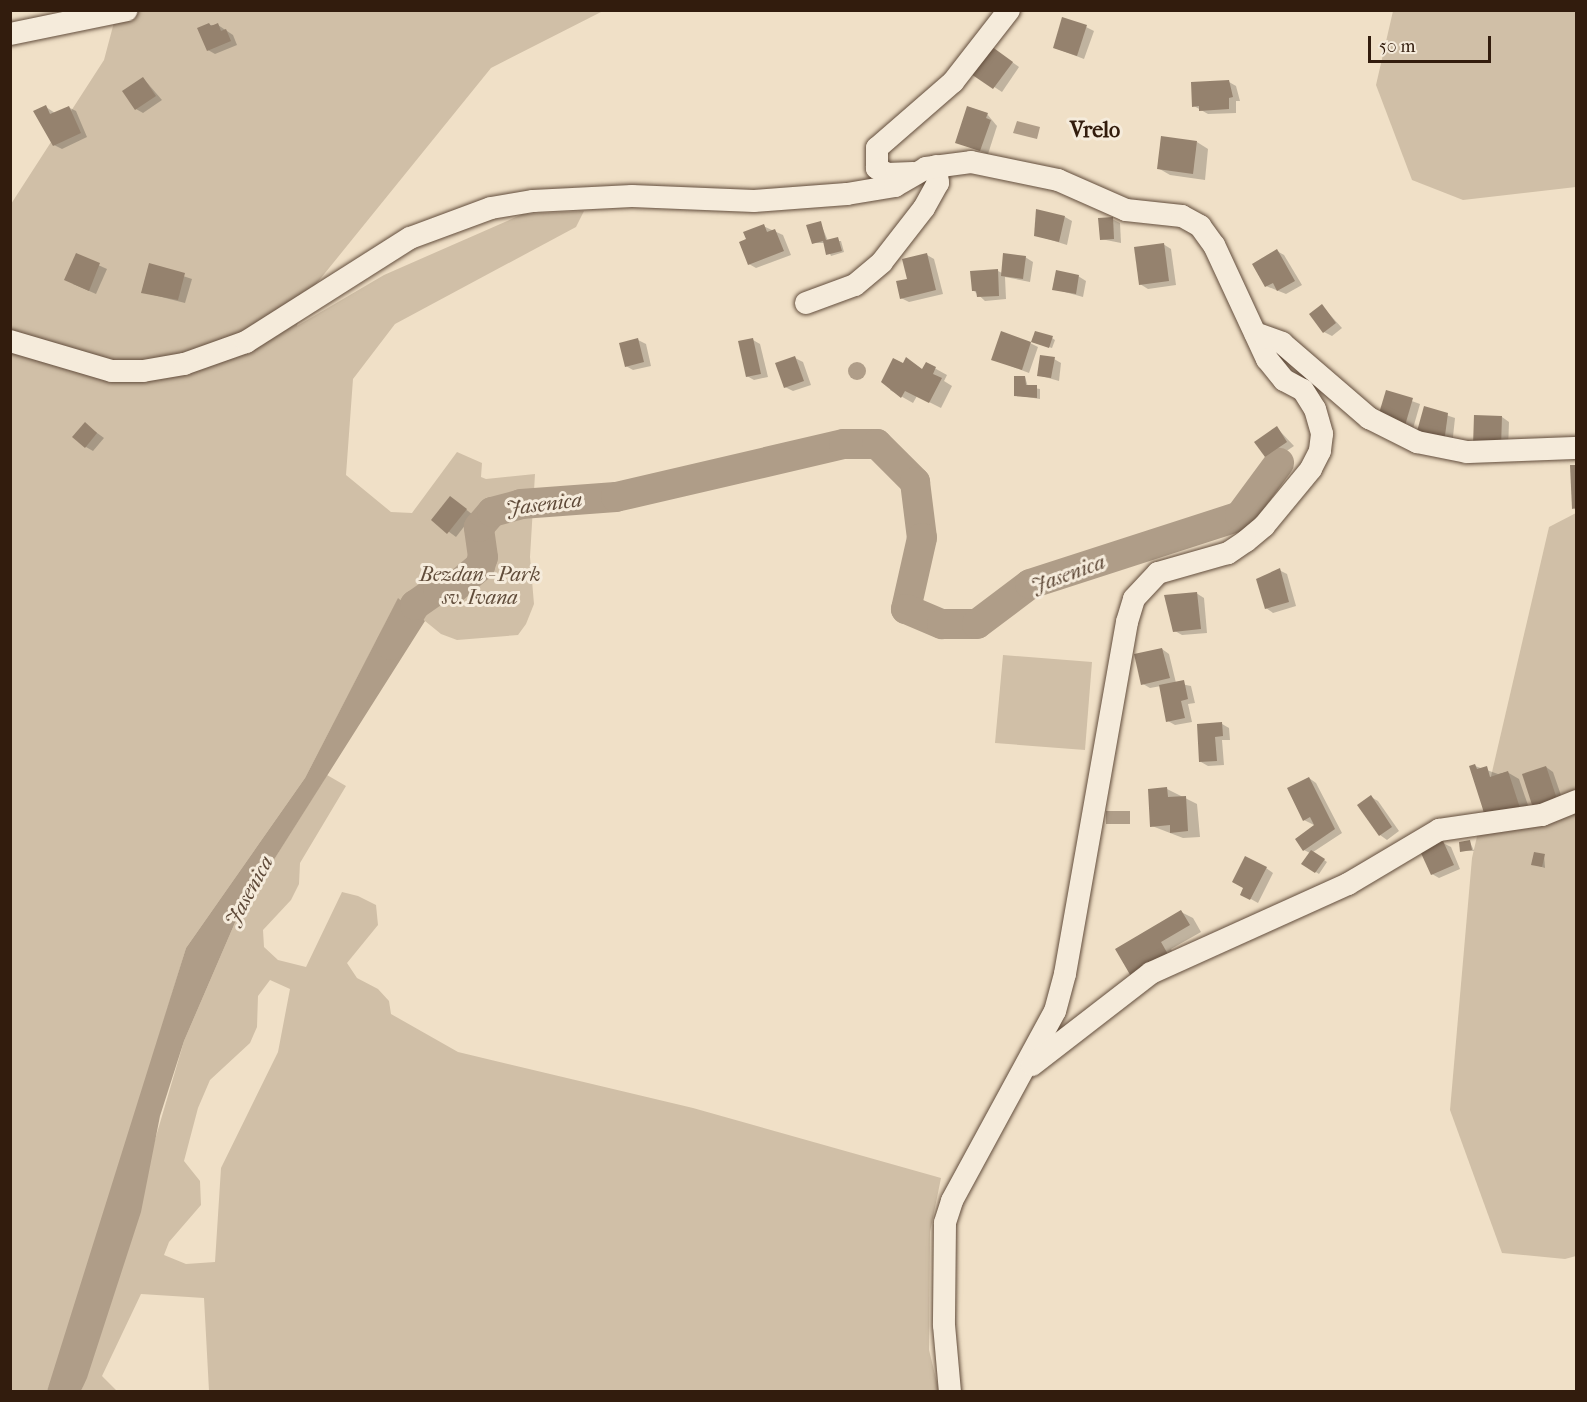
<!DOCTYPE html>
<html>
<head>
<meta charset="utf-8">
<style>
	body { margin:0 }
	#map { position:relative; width:1587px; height:1402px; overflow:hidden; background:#f0e0c7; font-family:"IM FELL French Canon",serif }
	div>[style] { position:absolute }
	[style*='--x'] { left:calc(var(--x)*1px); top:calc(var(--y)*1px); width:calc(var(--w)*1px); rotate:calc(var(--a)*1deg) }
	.green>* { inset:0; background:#d0bfa7 }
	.water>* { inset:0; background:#af9d88 }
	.round { border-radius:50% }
	.shadow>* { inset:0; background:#0003 }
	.river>* { height:30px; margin:-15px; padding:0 15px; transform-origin:15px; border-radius:15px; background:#af9d88 }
	.building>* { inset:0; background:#95826e }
	.roads { filter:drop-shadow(0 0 2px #624d3c) drop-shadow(0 0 2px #624d3c) }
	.minor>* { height:22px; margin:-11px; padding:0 11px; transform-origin:11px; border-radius:11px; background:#f5ebdb }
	span { translate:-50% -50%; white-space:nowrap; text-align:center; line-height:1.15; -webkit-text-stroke:6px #f5ebdb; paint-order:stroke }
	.park-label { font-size:20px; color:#614d3b; font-style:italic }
	.water-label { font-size:21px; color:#5e4938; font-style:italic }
	.quarter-label { font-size:22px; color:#321c0d; font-weight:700 }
	.frame { position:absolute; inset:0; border:12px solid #321c0d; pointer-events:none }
	.scale { position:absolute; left:1368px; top:36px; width:123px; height:27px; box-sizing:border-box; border:3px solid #321c0d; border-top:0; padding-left:8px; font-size:18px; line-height:21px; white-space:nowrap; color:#321c0d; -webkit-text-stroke:4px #f5ebdb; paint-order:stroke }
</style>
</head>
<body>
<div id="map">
	<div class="green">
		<div style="clip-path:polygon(117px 11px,603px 11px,491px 68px,304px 299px,297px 326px,384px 275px,523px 214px,584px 211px,576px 227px,395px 324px,353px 379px,346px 475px,391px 512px,412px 513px,457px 452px,482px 463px,481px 477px,486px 479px,535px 474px,530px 557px,534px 604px,526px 624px,518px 635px,457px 640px,441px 634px,398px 599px,305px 778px,186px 948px,62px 1354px,47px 1391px,11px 1392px,11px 204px,104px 60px)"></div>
		<div style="clip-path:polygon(1393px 11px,1576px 11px,1576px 187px,1463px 200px,1412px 180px,1376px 85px)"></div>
		<div style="clip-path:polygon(1576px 513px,1576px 1256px,1565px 1259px,1502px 1253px,1450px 1110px,1472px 858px,1549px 527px)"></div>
		<div style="clip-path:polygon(1003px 655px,1092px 662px,1085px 750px,995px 743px)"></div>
		<div style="clip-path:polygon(evenodd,327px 775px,346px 786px,300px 863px,299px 884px,291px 900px,263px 930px,264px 947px,278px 960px,306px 967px,342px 892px,358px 896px,376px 905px,378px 925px,347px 963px,357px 978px,378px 989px,389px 1001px,391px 1014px,458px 1052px,693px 1108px,941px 1178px,930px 1232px,929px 1350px,939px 1391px,209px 1391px,204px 1298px,141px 1294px,102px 1376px,117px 1391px,81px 1392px,184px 1041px,237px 918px,327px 775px,270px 980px,290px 989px,278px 1052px,221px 1168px,215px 1262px,186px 1264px,164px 1255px,169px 1242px,201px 1205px,200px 1181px,184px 1161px,198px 1108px,210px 1080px,250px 1043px,257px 1027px,258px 996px,270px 980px)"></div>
	</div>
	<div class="water">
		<div style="clip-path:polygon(1017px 121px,1040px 127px,1037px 139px,1013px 133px)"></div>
		<div class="round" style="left:848px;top:362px;width:18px;height:18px"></div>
		<div style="clip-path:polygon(398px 598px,425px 621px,237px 918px,184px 1041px,160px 1116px,141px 1212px,87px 1378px,81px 1391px,47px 1391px,186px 948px,305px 778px)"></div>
		<div style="clip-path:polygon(1106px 811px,1130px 811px,1130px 824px,1106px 824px)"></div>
	</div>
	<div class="shadow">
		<div style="clip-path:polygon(209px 25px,218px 25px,233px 35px,237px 45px,215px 54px,208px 50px)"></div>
		<div style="clip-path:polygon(1086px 27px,1094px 31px,1084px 59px,1055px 48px)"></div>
		<div style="clip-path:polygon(998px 52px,1019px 67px,1002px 92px,973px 73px)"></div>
		<div style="clip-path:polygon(143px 78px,162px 100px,143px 113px,136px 109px)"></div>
		<div style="clip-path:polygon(1229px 82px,1236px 86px,1240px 101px,1236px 101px,1236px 113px,1208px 114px,1194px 106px)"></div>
		<div style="clip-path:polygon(46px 107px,55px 113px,68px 107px,76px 111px,87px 137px,62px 149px,54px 145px)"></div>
		<div style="clip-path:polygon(987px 114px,997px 126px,988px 154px,956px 142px)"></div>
		<div style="clip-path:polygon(1197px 142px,1208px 149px,1205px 180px,1170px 175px,1158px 168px)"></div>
		<div style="clip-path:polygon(1065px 217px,1072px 221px,1067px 245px,1035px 235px)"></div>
		<div style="clip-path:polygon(1112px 219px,1120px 223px,1121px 243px,1101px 239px)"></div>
		<div style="clip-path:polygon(820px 222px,828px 241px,841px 241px,844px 252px,831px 256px,825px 243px,813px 243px)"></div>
		<div style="clip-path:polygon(763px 226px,783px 235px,791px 255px,756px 268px,749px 264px,748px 240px)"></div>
		<div style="clip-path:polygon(1163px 244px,1171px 249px,1176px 285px,1148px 289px,1140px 284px)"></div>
		<div style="clip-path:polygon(1277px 251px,1284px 255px,1302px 285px,1286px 294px,1266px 286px)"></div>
		<div style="clip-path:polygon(76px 255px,107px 269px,96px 294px,73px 284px)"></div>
		<div style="clip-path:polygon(927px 255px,934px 259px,943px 294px,909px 302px,901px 298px)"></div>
		<div style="clip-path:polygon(1025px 257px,1033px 262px,1030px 282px,1005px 277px,1006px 299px,985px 301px,973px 290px,998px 271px,1002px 273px)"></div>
		<div style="clip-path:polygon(150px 265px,192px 279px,185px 303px,142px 292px)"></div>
		<div style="clip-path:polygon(1078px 276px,1086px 281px,1083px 297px,1054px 289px)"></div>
		<div style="clip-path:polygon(1322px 306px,1342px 328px,1332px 336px,1324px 332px)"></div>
		<div style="clip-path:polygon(1052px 338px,1055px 340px,1052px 348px,1033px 342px)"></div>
		<div style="clip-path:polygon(638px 340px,646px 344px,651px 366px,633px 370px,626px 366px)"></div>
		<div style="clip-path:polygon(753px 340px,760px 344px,768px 377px,754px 380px,747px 376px)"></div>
		<div style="clip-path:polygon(1030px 343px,1038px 347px,1029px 373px,993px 359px)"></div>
		<div style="clip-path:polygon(795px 358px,803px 362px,811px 385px,793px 391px,785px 387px)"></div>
		<div style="clip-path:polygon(907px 359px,923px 370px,927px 364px,947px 375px,944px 381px,952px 386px,941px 408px,917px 396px,913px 403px,890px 390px)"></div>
		<div style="clip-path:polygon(1054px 359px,1061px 363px,1059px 381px,1038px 375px)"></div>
		<div style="clip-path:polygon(1025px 377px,1028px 387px,1040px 389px,1040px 399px,1015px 395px)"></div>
		<div style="clip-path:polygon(1387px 392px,1420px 404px,1412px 432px,1386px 424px)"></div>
		<div style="clip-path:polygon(1425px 408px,1455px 418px,1452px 446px,1425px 438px)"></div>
		<div style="clip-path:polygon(1502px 417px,1509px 422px,1508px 450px,1482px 449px)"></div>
		<div style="clip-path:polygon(85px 424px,104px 438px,93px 451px,86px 447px)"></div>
		<div style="clip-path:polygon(1277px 428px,1294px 446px,1273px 460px,1266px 456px)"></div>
		<div style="clip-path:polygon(1572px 466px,1576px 466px,1576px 510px,1573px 508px)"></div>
		<div style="clip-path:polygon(458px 503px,473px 515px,456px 537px,433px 520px)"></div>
		<div style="clip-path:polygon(1279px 570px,1287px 574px,1296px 606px,1273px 613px,1266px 608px)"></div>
		<div style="clip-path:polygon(1196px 593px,1204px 598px,1207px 633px,1182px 635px,1175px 631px)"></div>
		<div style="clip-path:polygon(1162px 649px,1169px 654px,1176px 683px,1191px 686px,1195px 703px,1188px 704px,1192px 722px,1175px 725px,1168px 721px,1161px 686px,1150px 688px,1143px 684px)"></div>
		<div style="clip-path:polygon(1222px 724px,1229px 728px,1230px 740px,1222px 740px,1224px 765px,1208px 766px,1201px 762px)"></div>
		<div style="clip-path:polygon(1475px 766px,1498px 774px,1507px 772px,1519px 779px,1531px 814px,1499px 825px)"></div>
		<div style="clip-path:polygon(1546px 767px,1553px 772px,1564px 804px,1543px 814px)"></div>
		<div style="clip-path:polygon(1309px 778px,1316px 783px,1342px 833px,1313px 852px,1327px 862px,1319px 874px,1303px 864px,1310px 853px,1304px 850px,1316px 826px,1304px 820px)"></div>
		<div style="clip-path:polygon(1167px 789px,1197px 804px,1200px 837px,1183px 838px,1152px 826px)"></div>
		<div style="clip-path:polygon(1371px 797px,1378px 801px,1399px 831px,1387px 840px,1380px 835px)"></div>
		<div style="clip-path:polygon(1470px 842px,1474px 851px,1462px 851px)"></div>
		<div style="clip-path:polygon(1443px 843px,1451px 847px,1460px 869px,1439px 878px,1432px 874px)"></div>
		<div style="clip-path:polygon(1544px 855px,1545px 868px,1532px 864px)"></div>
		<div style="clip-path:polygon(1266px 868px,1273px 873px,1258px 903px,1242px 894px)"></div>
		<div style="clip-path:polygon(1181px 912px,1193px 918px,1201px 932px,1171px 949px,1179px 963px,1133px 976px)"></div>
	</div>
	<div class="river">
		<div style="--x:391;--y:645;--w:47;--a:-59"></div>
		<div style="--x:415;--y:605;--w:28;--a:-35"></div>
		<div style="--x:438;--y:589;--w:16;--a:-4"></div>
		<div style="--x:454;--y:588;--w:34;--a:-40"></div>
		<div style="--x:480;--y:566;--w:9;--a:-72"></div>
		<div style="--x:483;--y:557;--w:30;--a:-98"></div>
		<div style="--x:479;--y:527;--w:20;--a:-49"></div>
		<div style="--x:492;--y:512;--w:30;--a:-15"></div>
		<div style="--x:521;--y:504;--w:95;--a:-4.2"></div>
		<div style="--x:616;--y:497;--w:234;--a:-13.1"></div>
		<div style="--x:844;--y:444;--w:33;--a:0"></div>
		<div style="--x:877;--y:444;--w:54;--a:45"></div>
		<div style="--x:915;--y:482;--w:56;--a:82.9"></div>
		<div style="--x:922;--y:538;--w:73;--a:102.7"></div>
		<div style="--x:906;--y:609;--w:39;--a:23"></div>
		<div style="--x:942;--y:624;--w:35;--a:0"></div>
		<div style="--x:977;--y:624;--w:66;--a:-37"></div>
		<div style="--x:1030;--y:584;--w:221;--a:-17.9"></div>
		<div style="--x:1240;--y:516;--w:66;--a:-53.7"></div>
	</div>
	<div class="building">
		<div style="clip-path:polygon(1062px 17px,1087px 25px,1077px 56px,1053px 48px)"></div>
		<div style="clip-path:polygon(209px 23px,211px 26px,218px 23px,221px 31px,226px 29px,231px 41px,207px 51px,197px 28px)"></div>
		<div style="clip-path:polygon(991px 46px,1013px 62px,993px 89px,971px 74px)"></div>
		<div style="clip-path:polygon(143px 77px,156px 96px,135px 110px,122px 91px)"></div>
		<div style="clip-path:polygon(1229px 80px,1233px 97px,1229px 98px,1229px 109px,1199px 111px,1199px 106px,1192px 107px,1191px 82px)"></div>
		<div style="clip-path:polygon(46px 105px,50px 114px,69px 106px,81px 133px,53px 146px,33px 111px)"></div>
		<div style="clip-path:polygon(967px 106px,988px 113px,986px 118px,991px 120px,980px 151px,955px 143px)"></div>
		<div style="clip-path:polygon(1161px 136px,1197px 141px,1193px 174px,1157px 169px)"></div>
		<div style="clip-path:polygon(1036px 209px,1065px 216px,1059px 242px,1034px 236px)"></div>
		<div style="clip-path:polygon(1113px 217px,1114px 239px,1100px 240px,1098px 218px)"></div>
		<div style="clip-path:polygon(821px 221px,826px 240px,838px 237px,842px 251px,826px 255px,823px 241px,812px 244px,806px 225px)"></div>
		<div style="clip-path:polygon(764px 224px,767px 232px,775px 229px,784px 251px,748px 265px,739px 242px,746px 239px,743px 232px)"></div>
		<div style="clip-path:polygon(1164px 243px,1169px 281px,1139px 285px,1134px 247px)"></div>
		<div style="clip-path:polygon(1277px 249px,1295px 281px,1277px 291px,1273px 283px,1265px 287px,1252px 264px)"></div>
		<div style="clip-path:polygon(76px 253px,100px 263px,89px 291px,64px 280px)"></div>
		<div style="clip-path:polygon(927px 253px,936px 290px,900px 299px,896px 281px,907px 279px,902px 259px)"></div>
		<div style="clip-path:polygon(1003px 253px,1026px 256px,1023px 279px,1001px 276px)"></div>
		<div style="clip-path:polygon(149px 263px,185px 273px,178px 300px,141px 293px)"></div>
		<div style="clip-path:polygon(998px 269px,999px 296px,977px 297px,976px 291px,972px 291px,970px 271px)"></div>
		<div style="clip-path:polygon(1056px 270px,1079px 275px,1076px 294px,1052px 290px)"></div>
		<div style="clip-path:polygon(1322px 304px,1336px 323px,1323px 333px,1309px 314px)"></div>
		<div style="clip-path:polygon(1001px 331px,1031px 342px,1022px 370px,991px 360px)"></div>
		<div style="clip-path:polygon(1035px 331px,1053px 336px,1049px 348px,1031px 342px)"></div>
		<div style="clip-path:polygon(638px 338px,644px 362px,625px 367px,619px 343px)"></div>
		<div style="clip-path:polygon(753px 338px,761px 374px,746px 377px,738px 341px)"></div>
		<div style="clip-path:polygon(1040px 355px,1055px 357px,1051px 378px,1037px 376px)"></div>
		<div style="clip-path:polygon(795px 356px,804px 381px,784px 388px,775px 363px)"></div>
		<div style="clip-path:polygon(906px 357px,922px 369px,926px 362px,936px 367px,933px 374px,942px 378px,929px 403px,905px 391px,901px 398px,881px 382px,893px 358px,903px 363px)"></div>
		<div style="clip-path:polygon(1014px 376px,1025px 376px,1026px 385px,1037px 385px,1037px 398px,1014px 396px)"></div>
		<div style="clip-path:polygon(1386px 390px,1413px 398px,1404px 429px,1377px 420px)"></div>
		<div style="clip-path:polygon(1424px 406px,1448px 413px,1444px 443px,1416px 435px)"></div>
		<div style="clip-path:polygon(1474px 415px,1502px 416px,1501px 447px,1473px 446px)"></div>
		<div style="clip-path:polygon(85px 422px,97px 433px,85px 448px,72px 437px)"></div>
		<div style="clip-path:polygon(1277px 426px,1287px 442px,1265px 457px,1254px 442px)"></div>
		<div style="clip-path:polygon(1570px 465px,1576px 465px,1576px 508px,1572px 509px)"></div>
		<div style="clip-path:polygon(450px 496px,467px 509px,447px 534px,431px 520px)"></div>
		<div style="clip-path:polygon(1280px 568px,1289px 602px,1265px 609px,1256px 579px)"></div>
		<div style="clip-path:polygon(1197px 592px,1201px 629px,1173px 632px,1164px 595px)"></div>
		<div style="clip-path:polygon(1162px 648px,1170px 678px,1141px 685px,1134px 654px)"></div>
		<div style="clip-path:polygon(1184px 680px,1188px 699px,1181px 701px,1185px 718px,1166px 722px,1159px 685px)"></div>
		<div style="clip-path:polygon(1222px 722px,1223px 736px,1215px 737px,1217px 761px,1199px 762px,1197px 724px)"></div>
		<div style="clip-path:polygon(1475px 764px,1477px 769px,1487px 766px,1490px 777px,1508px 771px,1520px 808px,1486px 819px,1469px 766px)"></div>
		<div style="clip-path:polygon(1546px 766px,1557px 799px,1534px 811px,1522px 774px)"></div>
		<div style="clip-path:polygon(1309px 777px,1335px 829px,1303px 851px,1295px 839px,1314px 825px,1310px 817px,1303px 821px,1287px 788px)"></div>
		<div style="clip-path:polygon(1167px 787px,1168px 797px,1186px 796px,1188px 831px,1170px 833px,1170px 825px,1150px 827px,1148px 789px)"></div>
		<div style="clip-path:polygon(1371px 795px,1392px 827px,1379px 836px,1357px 805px)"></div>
		<div style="clip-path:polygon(1470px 840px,1472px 850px,1460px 852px,1459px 842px)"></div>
		<div style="clip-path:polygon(1443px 841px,1454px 865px,1431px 875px,1420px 851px)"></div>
		<div style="clip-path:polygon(1311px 850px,1325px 859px,1315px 873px,1301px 864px)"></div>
		<div style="clip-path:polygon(1534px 852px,1545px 854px,1542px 867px,1531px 865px)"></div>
		<div style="clip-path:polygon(1245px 856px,1267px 867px,1250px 900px,1240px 895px,1243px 888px,1232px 882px)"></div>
		<div style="clip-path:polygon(1181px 910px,1190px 925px,1161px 942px,1169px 956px,1132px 978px,1115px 949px)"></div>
	</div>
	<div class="roads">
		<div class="minor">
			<div style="--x:10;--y:34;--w:119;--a:-11.6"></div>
			<div style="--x:913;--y:173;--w:26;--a:178"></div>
			<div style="--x:887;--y:174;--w:12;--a:-149"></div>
			<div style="--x:877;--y:168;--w:20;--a:-90"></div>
			<div style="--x:877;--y:148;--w:101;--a:-41"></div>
			<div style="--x:953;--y:82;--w:91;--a:-52.1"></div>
			<div style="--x:806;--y:303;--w:52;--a:-20.2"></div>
			<div style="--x:855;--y:285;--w:35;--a:-40"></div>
			<div style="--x:882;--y:262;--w:68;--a:-52.1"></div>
			<div style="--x:924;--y:208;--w:29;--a:-61"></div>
			<div style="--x:938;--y:183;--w:17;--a:-97"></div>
			<div style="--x:1255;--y:333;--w:29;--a:20"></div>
			<div style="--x:1282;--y:343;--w:115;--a:40.8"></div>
			<div style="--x:1369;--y:418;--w:54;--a:26.6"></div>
			<div style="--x:1417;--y:442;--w:51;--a:11.3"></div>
			<div style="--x:1467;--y:452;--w:109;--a:-2.1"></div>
			<div style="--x:10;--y:341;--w:106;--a:16.4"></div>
			<div style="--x:112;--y:371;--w:31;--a:0"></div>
			<div style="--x:143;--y:371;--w:42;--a:-9.7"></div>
			<div style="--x:184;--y:364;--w:66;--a:-19.5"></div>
			<div style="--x:246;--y:342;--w:194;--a:-32.4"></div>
			<div style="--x:410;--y:238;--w:86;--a:-20.3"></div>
			<div style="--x:491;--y:208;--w:43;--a:-9.5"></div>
			<div style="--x:533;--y:201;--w:99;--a:-2.9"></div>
			<div style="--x:632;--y:196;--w:122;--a:2.3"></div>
			<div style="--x:754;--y:201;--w:93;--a:-4.3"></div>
			<div style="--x:847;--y:194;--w:49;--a:-9.5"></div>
			<div style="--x:895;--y:186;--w:36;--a:-30"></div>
			<div style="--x:926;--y:168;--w:45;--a:-7.6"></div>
			<div style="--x:971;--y:162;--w:89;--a:11.7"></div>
			<div style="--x:1058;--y:180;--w:74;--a:23.8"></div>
			<div style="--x:1126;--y:210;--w:56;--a:6.1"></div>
			<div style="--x:1182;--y:216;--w:21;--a:29"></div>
			<div style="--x:1200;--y:226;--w:24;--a:54"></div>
			<div style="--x:1214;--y:245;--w:126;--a:65.1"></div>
			<div style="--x:1267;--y:359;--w:27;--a:51"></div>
			<div style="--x:1284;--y:380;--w:21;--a:28"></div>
			<div style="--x:1303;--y:390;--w:22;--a:58"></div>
			<div style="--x:1315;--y:409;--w:26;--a:74"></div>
			<div style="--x:1322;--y:434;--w:17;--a:97"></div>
			<div style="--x:1320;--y:451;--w:20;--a:117"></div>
			<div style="--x:1311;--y:469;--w:74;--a:129.5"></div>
			<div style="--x:1264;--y:526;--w:23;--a:140"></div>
			<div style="--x:1246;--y:541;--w:22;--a:146"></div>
			<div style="--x:1228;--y:553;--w:73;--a:164.1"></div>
			<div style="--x:1158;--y:573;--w:35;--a:133"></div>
			<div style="--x:1134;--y:599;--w:24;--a:107"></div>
			<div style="--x:1127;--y:622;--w:357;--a:100"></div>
			<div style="--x:1065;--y:974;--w:38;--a:105"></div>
			<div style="--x:1055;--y:1011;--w:216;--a:118.5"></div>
			<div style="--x:952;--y:1201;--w:23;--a:108"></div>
			<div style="--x:945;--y:1223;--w:102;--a:90.6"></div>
			<div style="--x:944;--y:1325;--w:67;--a:84.9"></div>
			<div style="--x:1032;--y:1065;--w:150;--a:-37.7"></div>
			<div style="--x:1151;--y:973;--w:216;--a:-24.3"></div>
			<div style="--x:1348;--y:884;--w:106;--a:-30.7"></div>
			<div style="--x:1439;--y:830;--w:104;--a:-8.3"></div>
			<div style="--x:1542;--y:815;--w:37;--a:-22"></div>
		</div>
	</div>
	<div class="park-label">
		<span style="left:480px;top:586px">Bezdan - Park<br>sv. Ivana</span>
	</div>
	<div class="water-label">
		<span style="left:544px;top:504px;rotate:-7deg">Jasenica</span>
		<span style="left:1068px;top:574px;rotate:-20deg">Jasenica</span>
		<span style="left:249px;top:891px;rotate:-61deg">Jasenica</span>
	</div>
	<div class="quarter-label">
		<span style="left:1095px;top:131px">Vrelo</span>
	</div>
	<div class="frame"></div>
	<div class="scale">50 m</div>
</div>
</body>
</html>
